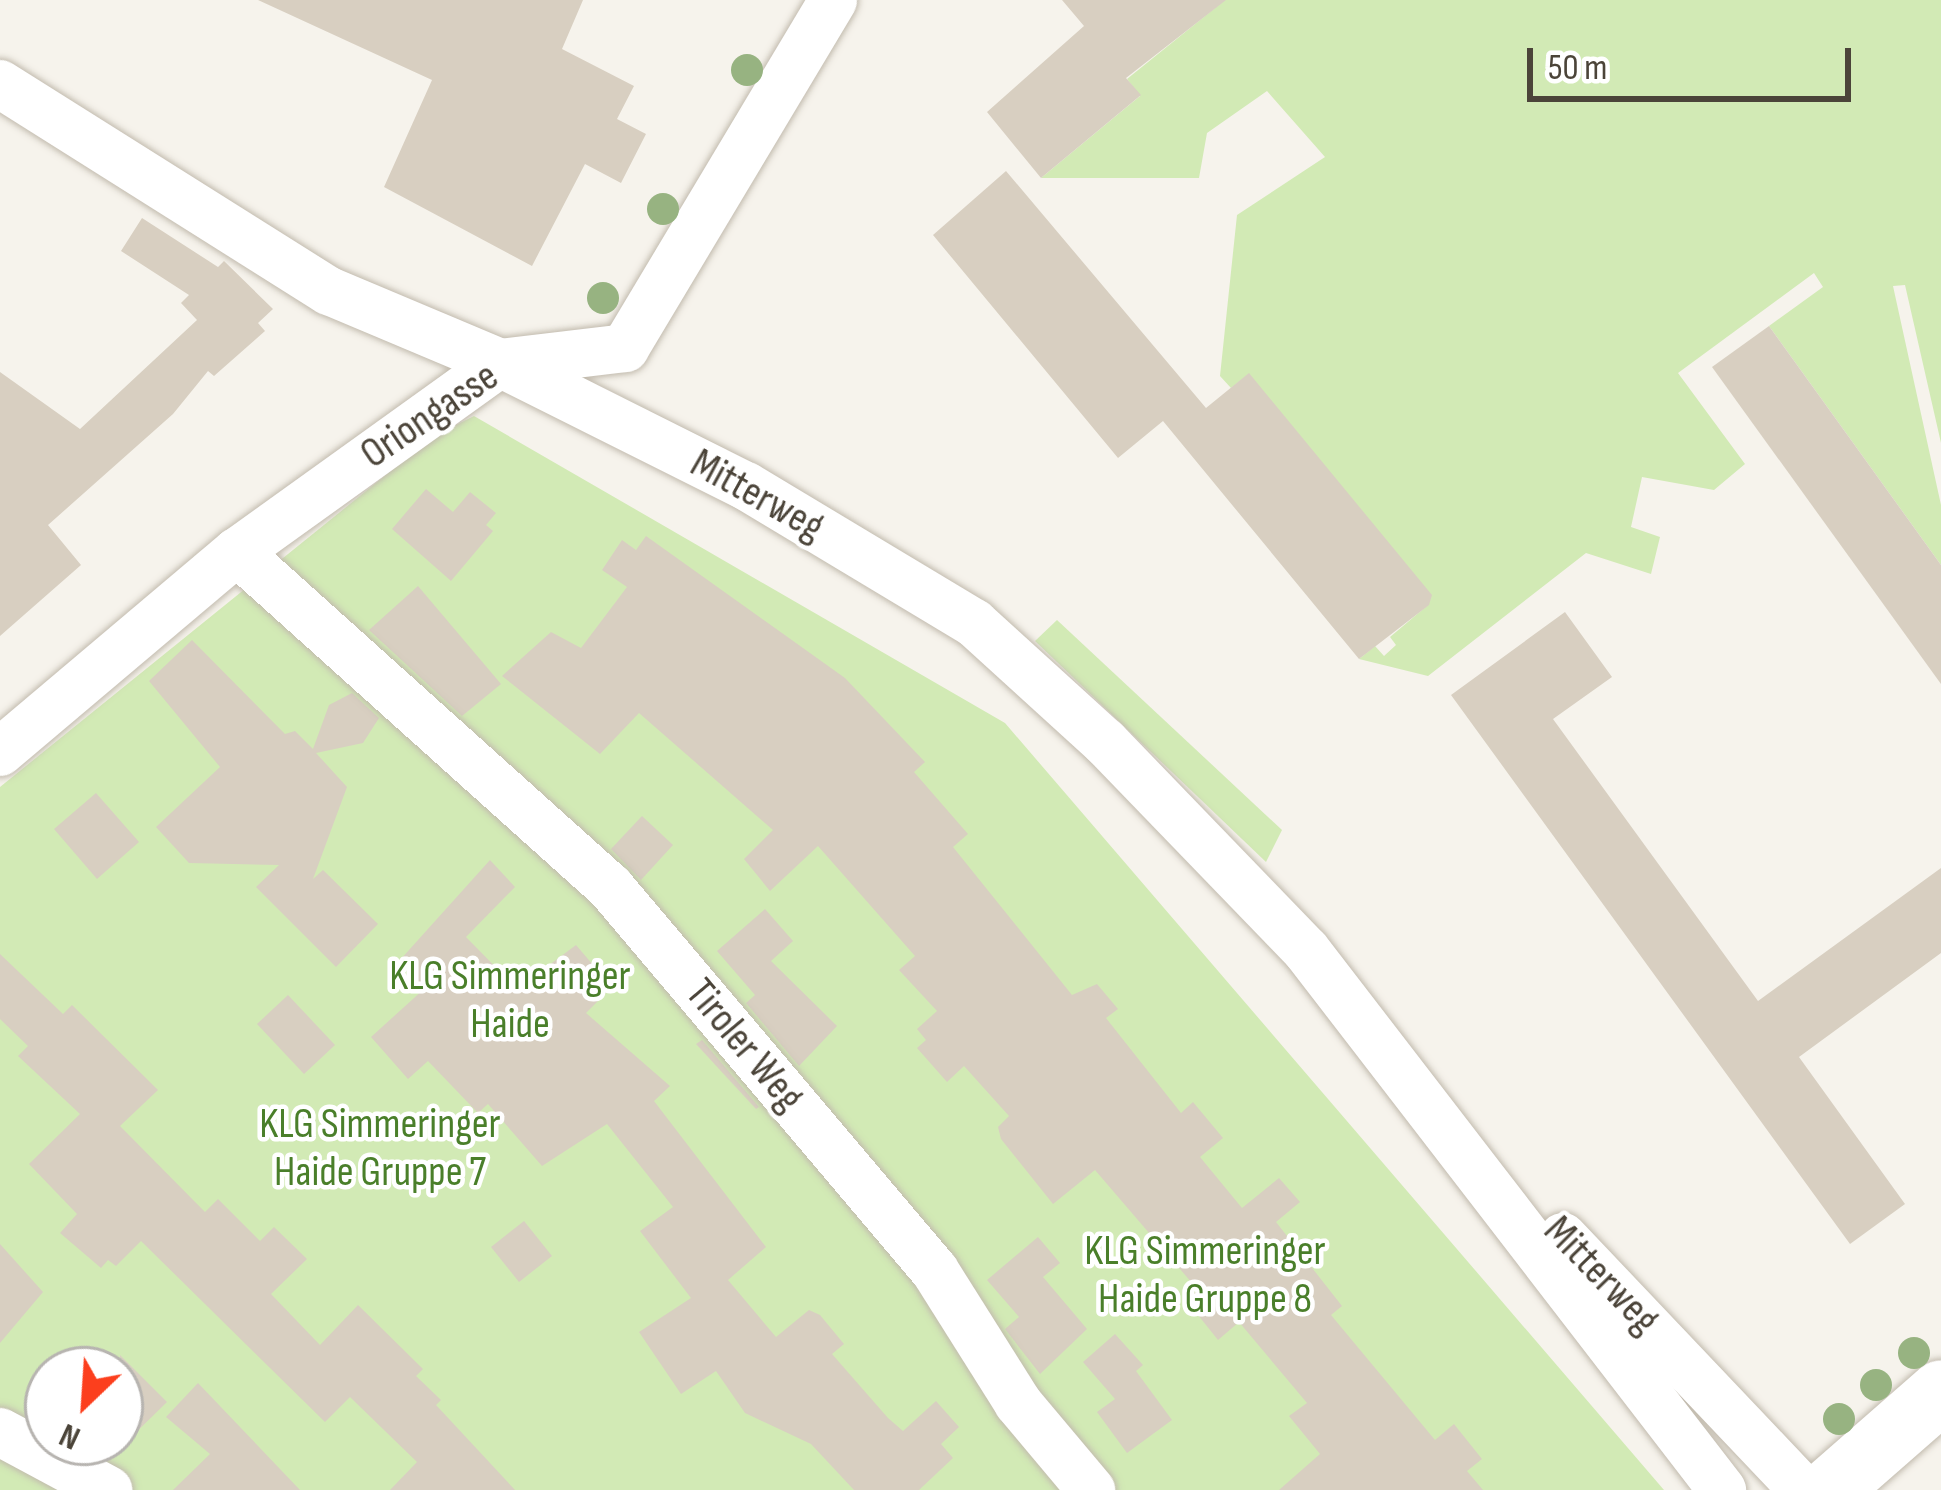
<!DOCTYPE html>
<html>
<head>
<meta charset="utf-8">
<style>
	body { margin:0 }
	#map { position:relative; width:1941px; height:1490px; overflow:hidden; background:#f6f3ec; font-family:"Sofia Sans Condensed",sans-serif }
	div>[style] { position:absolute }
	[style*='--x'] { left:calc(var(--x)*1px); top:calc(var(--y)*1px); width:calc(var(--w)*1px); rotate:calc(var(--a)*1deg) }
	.green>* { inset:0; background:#d2eab5 }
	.building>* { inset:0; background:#d8cfc1 }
	.roads { filter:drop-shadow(0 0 3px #c2bbae) drop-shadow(0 0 3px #c2bbae) }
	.minor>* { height:48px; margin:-24px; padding:0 24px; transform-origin:24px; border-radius:24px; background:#fff }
	.tertiary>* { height:63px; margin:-31.5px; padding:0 31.5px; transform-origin:31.5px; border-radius:31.5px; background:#fff }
	.trees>* { width:32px; height:32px; margin:-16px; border-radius:50%; background:#97b381 }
	span { translate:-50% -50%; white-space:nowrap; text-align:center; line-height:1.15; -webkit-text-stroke:9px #fff; paint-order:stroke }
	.street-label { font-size:42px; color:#4b4439 }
	.park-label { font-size:42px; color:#4a7f2a }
	.north { position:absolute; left:24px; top:1346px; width:120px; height:120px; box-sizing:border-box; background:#fff; border:3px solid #b7b4b0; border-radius:50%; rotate:205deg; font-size:33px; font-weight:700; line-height:48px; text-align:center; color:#4b4439 }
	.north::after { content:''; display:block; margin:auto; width:42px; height:54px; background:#fc3f1d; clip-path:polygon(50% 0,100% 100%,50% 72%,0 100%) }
	.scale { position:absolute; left:1527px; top:48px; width:324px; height:54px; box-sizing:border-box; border:6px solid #4b4439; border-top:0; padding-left:15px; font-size:36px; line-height:42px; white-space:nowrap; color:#4b4439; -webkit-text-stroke:9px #fff; paint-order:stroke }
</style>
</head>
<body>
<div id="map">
	<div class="green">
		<div style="clip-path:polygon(1209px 0,1941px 0,1941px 443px,1905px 285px,1893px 286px,1941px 505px,1941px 565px,1769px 326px,1823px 287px,1814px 273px,1678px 373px,1745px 464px,1714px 490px,1642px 477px,1631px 527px,1660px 537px,1651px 574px,1586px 553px,1428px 676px,1359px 659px,1375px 646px,1384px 656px,1396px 645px,1390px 637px,1428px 605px,1249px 374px,1231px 388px,1220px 376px,1237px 215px,1325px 157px,1267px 91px,1207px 133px,1199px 178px,1041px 178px,1140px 96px,1127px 79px,1215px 8px)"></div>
		<div style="clip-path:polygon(evenodd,474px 416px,1005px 723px,1664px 1490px,0 1490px,0 787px,434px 436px,474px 416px,48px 1370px,120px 1370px,120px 1442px,48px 1442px,48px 1370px)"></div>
		<div style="clip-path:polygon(1057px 620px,1282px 830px,1266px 862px,1035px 641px)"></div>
	</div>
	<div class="building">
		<div style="clip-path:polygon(258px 0,583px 0,562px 49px,634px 86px,617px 119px,646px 134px,621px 183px,585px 164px,532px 266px,384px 187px,432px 80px)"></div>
		<div style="clip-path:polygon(1062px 0,1226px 0,1126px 78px,1141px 95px,1041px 178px,987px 112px,1084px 26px)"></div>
		<div style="clip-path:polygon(1006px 171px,1206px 408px,1249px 373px,1432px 595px,1429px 605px,1359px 659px,1163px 421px,1118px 458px,933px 235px)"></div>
		<div style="clip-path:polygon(142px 218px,218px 267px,224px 261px,273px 309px,258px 323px,265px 331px,214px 376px,208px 371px,173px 414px,48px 525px,81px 565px,0 636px,0 372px,80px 429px,197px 320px,181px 303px,189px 295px,121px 251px)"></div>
		<div style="clip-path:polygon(1769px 326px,1941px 565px,1941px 684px,1712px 367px)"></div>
		<div style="clip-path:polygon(426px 489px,453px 512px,470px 492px,496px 513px,486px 525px,493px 531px,451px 581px,392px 529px)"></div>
		<div style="clip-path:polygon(646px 536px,845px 678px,925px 762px,914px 772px,968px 834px,953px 847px,1072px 995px,1097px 984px,1118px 1009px,1106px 1018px,1181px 1113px,1193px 1102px,1223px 1138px,1200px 1157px,1242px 1208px,1279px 1178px,1300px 1202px,1276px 1222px,1342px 1306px,1331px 1315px,1435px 1440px,1454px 1424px,1482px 1459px,1467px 1471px,1483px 1490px,1279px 1490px,1320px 1454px,1289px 1416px,1307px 1403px,1239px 1322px,1218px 1340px,1186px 1300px,1198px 1290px,1095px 1170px,1053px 1204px,1001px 1139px,998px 1127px,1009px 1116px,964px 1066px,947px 1082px,917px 1048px,926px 1040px,917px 1029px,937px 1011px,899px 970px,915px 956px,818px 846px,770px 891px,744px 859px,773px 830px,639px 713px,600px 754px,502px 676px,551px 632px,581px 648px,627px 587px,602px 570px,622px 540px,636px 550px)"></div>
		<div style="clip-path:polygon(418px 586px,501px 684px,462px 716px,369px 630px)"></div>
		<div style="clip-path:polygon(1565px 612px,1612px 677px,1553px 719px,1758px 1001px,1941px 868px,1941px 953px,1799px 1057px,1905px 1204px,1850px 1244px,1451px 695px)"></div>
		<div style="clip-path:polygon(192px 640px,285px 734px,295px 731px,313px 749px,329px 705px,352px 693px,379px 718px,363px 743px,316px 753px,347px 787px,313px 879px,323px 870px,378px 924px,336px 967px,256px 887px,279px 865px,189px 863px,156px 827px,220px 767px,149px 681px)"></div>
		<div style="clip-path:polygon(96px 793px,139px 842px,97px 879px,54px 829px)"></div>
		<div style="clip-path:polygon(642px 816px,673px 845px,641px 880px,611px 849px)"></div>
		<div style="clip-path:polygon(490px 860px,515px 887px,466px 937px,517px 989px,576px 945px,612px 987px,586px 1013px,670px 1086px,654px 1101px,766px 1247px,728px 1280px,776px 1337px,809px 1310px,820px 1315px,844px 1344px,832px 1354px,888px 1418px,903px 1431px,936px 1401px,959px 1427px,941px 1444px,953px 1458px,919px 1490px,854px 1490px,811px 1444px,745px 1413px,716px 1371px,681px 1394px,639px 1332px,691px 1298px,640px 1231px,673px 1207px,607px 1124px,542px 1166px,488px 1104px,478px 1113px,428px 1061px,408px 1079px,371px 1037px,424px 989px,400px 960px)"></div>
		<div style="clip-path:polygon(765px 909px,793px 941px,771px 961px,837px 1026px,799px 1066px,746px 1003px,755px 995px,717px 951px)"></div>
		<div style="clip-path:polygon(0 954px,63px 1014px,72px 1005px,158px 1090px,120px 1126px,205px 1212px,218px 1199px,260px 1241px,274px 1227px,307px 1259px,271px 1294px,320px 1345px,358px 1305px,423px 1369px,416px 1376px,441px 1400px,436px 1405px,515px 1490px,390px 1490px,417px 1462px,350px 1397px,325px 1422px,141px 1241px,116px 1266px,108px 1260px,101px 1268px,60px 1233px,77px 1214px,29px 1164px,80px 1114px,18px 1056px,28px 1046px,0 1019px)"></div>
		<div style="clip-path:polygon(288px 995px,335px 1045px,304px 1074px,257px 1024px)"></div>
		<div style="clip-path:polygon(702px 1040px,759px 1107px,756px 1109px,696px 1044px)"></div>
		<div style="clip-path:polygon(524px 1221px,552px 1256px,519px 1282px,491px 1247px)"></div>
		<div style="clip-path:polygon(1038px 1237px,1060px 1263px,1043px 1277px,1087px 1329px,1040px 1374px,1005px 1329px,1019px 1317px,987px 1280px)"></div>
		<div style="clip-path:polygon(0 1244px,43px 1292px,0 1343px)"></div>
		<div style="clip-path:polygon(1115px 1334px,1143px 1365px,1136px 1371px,1172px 1420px,1127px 1453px,1097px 1412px,1115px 1399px,1083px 1362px)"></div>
		<div style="clip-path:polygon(120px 1355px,167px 1402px,120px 1448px)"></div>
		<div style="clip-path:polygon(198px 1383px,300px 1490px,173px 1490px,210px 1454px,166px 1417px)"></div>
	</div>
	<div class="roads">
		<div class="minor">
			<div style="--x:0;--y:84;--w:389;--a:32.2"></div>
			<div style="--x:329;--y:291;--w:186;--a:22.8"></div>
			<div style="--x:500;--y:363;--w:275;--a:26.6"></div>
			<div style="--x:746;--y:486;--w:266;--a:31"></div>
			<div style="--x:974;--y:623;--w:177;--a:42.3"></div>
			<div style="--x:1105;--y:742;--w:289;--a:46"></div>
			<div style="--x:1306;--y:950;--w:682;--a:52.39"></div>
			<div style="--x:237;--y:552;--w:501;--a:41.93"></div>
			<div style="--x:610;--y:887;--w:503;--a:49.76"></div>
			<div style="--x:935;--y:1271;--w:156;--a:57.8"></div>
			<div style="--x:1018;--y:1403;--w:114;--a:50"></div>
			<div style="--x:0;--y:752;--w:310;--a:-40.2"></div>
			<div style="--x:237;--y:552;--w:324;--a:-35.7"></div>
			<div style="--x:500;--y:363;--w:126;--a:-6.8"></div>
			<div style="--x:625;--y:348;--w:405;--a:-59.1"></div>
			<div style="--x:1563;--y:1237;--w:349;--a:46.5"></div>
			<div style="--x:0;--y:1432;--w:123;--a:28.2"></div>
		</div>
		<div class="tertiary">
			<div style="--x:1828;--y:1490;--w:150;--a:-41.2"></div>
		</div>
	</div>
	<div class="trees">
		<div style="left:747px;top:70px"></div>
		<div style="left:663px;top:209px"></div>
		<div style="left:603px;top:298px"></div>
		<div style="left:1914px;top:1353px"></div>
		<div style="left:1876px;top:1385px"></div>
		<div style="left:1839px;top:1419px"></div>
	</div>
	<div class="street-label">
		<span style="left:430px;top:416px;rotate:-34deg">Oriongasse</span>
		<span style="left:757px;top:496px;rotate:29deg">Mitterweg</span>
		<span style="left:744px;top:1046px;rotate:50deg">Tiroler Weg</span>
		<span style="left:1601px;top:1276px;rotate:46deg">Mitterweg</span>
	</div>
	<div class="park-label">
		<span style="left:510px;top:1001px">KLG Simmeringer<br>Haide</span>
		<span style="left:380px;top:1149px">KLG Simmeringer<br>Haide Gruppe 7</span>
		<span style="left:1205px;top:1276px">KLG Simmeringer<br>Haide Gruppe 8</span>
	</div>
	<div class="north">N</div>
	<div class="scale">50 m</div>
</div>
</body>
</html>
